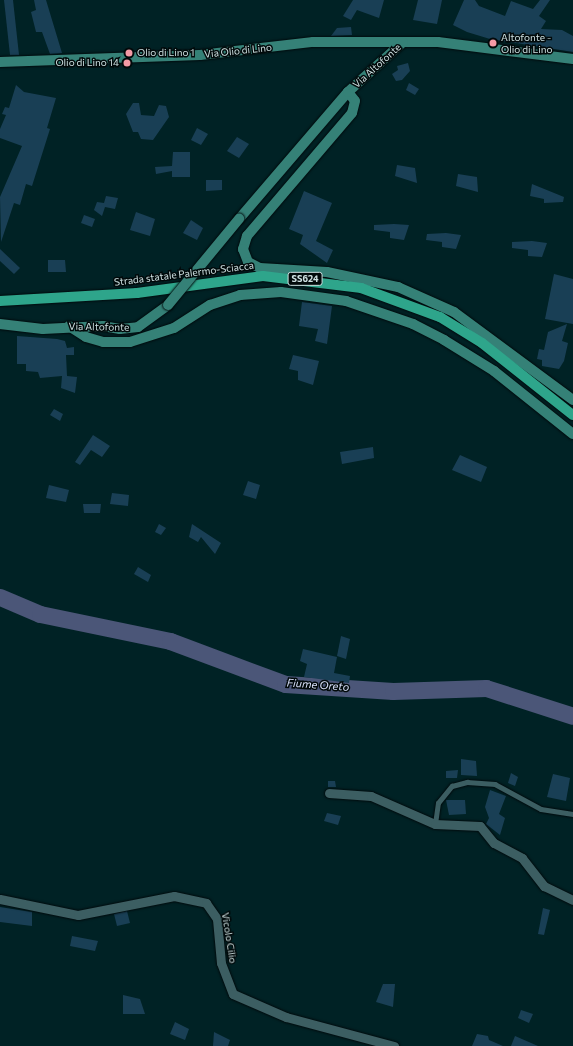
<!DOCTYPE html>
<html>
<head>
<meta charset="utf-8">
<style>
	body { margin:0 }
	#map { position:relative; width:573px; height:1046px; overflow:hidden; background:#002225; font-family:Commissioner,sans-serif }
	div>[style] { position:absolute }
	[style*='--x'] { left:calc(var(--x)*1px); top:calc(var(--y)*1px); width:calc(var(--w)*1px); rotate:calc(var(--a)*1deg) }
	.river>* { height:17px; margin:-8.5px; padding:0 8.5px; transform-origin:8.5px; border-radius:8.5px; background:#4b5678 }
	.building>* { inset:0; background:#193f55 }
	.roads { filter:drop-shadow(0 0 1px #000a0c) drop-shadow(0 0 1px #000a0c) }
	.lane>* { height:4.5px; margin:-2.25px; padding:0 2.25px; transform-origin:2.25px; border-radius:2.25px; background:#3c5e62 }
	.street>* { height:9px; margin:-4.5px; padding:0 4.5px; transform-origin:4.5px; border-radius:4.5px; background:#3c5e62 }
	.secondary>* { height:10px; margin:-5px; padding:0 5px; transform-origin:5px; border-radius:5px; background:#358177 }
	.primary>* { height:10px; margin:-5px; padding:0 5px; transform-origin:5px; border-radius:5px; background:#2ea58b }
	.bridges { filter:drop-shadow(0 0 1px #000a0c) drop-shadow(0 0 1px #000a0c) }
	.secondary-bridge>* { height:10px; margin:-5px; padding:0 5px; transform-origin:5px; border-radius:5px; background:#358177 }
	.dots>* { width:11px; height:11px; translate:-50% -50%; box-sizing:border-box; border:2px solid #01090a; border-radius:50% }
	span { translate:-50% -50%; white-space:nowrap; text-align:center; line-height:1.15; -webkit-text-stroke:3px #01090a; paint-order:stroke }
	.shield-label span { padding:1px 3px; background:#01090a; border:1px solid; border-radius:3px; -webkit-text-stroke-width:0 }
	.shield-label { font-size:9px; color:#cde0e1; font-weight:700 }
	.poi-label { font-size:10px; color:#cde0e1 }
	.left { translate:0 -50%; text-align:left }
	.right { translate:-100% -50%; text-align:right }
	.street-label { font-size:10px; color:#cde0e1 }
	.water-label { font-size:11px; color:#d9e1fa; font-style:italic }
</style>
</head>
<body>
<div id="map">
	<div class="river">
		<div style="--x:0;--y:597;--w:43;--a:23"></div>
		<div style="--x:40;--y:614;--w:133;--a:11.7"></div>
		<div style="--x:170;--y:641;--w:123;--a:20.5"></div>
		<div style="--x:285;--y:684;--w:108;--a:3.7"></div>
		<div style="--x:393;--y:691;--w:93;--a:-1.8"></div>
		<div style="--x:486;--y:688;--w:91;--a:17.8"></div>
	</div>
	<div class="building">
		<div style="clip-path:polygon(4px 0,13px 0,19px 55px,10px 55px)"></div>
		<div style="clip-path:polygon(34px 0,46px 0,62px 53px,50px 54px,42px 32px,36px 32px,31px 12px,36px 10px)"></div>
		<div style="clip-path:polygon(353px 0,384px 0,379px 18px,357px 10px,351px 20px,343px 16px)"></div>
		<div style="clip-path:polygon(418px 0,442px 0,437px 24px,413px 20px)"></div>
		<div style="clip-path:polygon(464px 0,475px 0,479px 6px,505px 16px,511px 1px,533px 9px,540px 0,550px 0,539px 16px,546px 21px,541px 29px,562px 30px,573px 36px,573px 52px,490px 39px,467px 32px,453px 25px)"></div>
		<div style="clip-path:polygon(351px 27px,352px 35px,331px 36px,337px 28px)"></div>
		<div style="clip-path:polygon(408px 63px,410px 71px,402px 80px,396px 81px,392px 74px,398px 70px,397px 66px)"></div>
		<div style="clip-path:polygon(409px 83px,419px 89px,415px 95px,406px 90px)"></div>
		<div style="clip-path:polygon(16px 85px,24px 92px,56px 98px,47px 128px,50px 129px,32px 186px,26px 184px,20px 205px,14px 203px,1px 242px,0 197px,22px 146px,0 138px,0 129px,6px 115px,2px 114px,5px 107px,9px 108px)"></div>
		<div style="clip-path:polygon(133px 103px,139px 103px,141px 115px,154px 116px,159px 105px,166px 106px,169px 117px,153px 140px,141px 139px,138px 132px,133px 132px,126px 114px)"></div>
		<div style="clip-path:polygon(197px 128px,208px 134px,201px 145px,191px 140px)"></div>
		<div style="clip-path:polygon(237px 137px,249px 144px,239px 158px,227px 151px)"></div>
		<div style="clip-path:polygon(173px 152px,190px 152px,190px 177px,172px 177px,172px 171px,156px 174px,155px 167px,172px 166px)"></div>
		<div style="clip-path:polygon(397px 165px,415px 168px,417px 183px,395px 176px)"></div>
		<div style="clip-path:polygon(458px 174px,477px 177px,478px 192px,456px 186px)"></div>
		<div style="clip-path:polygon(206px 180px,222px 180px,222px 190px,206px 191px)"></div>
		<div style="clip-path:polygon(532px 184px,564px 197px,563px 202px,544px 203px,544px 199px,530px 196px)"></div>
		<div style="clip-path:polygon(304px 191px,332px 203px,316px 241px,333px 250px,327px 263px,300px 244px,303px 235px,289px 229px)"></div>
		<div style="clip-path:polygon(106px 196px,118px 198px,115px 209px,105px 207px,102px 216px,94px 210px,97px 202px,104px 203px)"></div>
		<div style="clip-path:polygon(136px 212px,155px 219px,150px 236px,130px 230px)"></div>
		<div style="clip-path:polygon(84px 215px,95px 219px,92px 227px,81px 223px)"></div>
		<div style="clip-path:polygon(191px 220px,203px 228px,197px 240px,183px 233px)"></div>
		<div style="clip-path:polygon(394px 224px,409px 225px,404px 240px,390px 238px,390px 232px,374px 230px,374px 225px)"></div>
		<div style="clip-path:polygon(446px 233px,461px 235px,456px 249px,442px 247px,442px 242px,426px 240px,427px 234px)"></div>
		<div style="clip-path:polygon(532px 241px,547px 243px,542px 257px,528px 256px,528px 250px,512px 248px,512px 242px)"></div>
		<div style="clip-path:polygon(0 249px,20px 268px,14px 274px,0 261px)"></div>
		<div style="clip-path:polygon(48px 260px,65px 260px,66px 272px,48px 272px)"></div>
		<div style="clip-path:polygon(554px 274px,573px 279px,573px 324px,545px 319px)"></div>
		<div style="clip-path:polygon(302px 302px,332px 306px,327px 344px,315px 341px,318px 329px,299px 326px)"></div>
		<div style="clip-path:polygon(567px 324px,562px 341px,568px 343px,564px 361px,559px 369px,542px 366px,542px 360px,537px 359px,539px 349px,544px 350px,548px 332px)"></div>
		<div style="clip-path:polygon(17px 336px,57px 339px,65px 341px,67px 348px,74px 347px,74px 355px,66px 355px,67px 376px,77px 377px,75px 393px,61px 388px,62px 376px,40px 378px,38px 372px,26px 371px,26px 364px,17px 364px)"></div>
		<div style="clip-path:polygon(293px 355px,319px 361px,313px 385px,298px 380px,298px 371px,289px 369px)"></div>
		<div style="clip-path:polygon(54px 409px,63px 414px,60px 421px,50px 415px)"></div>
		<div style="clip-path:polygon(93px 435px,110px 446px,102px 457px,91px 450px,80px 465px,75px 462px)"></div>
		<div style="clip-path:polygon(373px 447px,374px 458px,342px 464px,340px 452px)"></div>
		<div style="clip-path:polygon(460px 455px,487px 467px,481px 482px,452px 470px)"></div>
		<div style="clip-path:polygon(248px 481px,260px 485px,256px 499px,243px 495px)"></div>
		<div style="clip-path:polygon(49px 485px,69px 490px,66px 502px,46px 498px)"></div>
		<div style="clip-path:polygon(112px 493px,129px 495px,128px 506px,110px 504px)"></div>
		<div style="clip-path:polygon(83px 504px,101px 504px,100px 513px,84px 513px)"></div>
		<div style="clip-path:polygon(159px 524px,166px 528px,161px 535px,155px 532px)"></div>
		<div style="clip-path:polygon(192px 524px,221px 543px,215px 554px,201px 537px,198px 542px,189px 537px)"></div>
		<div style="clip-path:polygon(138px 567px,151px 575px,148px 582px,134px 574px)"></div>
		<div style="clip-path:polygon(341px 636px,350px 639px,346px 659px,337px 656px)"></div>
		<div style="clip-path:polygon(303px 649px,337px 657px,334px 673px,350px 676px,349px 683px,304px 677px,307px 664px,300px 661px)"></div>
		<div style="clip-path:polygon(461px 759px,476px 761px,477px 776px,461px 775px)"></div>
		<div style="clip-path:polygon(458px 770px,457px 778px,446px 778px,446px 771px)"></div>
		<div style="clip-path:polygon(511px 773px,518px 777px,515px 786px,508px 783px)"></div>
		<div style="clip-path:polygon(553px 774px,570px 778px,566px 801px,547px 797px)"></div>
		<div style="clip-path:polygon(328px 781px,335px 781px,336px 787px,328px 787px)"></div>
		<div style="clip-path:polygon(490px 790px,506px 796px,499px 814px,505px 818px,500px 835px,486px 824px,489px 818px,485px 807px)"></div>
		<div style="clip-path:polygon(446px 800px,465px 800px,466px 814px,449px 815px)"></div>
		<div style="clip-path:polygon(327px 813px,341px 816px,338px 825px,324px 821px)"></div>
		<div style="clip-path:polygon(0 907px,32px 912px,32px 926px,0 922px)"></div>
		<div style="clip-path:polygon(543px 908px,550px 910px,544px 935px,538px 934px)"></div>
		<div style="clip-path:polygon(127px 911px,130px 923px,117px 926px,114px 914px)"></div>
		<div style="clip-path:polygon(72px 936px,98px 941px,95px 951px,70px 946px)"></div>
		<div style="clip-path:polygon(383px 984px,395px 984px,393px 1007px,376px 1002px)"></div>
		<div style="clip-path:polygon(123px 995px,140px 999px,145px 1014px,123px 1014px)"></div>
		<div style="clip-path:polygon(521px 1010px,533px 1014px,529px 1023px,518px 1018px)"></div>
		<div style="clip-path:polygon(175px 1022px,189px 1029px,185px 1040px,170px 1034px)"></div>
		<div style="clip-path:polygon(214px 1032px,230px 1040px,228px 1046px,213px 1046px)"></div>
		<div style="clip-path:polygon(477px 1034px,488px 1036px,489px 1040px,503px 1046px,472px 1046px)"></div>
		<div style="clip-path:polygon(515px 1036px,538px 1046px,511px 1046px)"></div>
	</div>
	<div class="roads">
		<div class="lane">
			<div style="--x:435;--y:824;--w:21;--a:-82"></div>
			<div style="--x:438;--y:803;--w:22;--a:-51"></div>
			<div style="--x:452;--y:786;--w:16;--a:-15"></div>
			<div style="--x:467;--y:782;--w:28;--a:4"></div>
			<div style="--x:495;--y:784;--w:52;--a:28.5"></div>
			<div style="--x:541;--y:809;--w:32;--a:9"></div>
		</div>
		<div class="street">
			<div style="--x:329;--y:793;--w:42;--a:4.1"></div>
			<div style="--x:371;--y:796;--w:70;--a:23.6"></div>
			<div style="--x:435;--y:824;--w:45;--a:2.5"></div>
			<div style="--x:480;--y:826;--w:22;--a:51"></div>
			<div style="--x:494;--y:843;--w:32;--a:28"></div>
			<div style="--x:522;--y:858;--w:36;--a:52"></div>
			<div style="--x:544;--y:886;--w:32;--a:26"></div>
			<div style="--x:0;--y:899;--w:80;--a:11.6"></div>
			<div style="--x:78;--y:915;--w:98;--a:-11.2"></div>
			<div style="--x:174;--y:896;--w:33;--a:12"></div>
			<div style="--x:206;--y:903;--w:19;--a:55"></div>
			<div style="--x:217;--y:919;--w:44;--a:84.8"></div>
			<div style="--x:221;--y:963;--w:33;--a:69"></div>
			<div style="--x:233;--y:994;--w:58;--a:23.5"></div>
			<div style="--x:286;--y:1017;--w:112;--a:15"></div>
		</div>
		<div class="secondary">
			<div style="--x:0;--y:62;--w:200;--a:-2"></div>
			<div style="--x:200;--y:55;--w:114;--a:-6.6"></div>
			<div style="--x:313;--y:42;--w:125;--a:0"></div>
			<div style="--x:438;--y:42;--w:136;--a:7.2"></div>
			<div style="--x:348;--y:92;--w:11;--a:52"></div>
			<div style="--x:355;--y:101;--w:12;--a:104"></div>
			<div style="--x:352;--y:113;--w:162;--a:130.5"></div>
			<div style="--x:247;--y:236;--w:14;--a:107"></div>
			<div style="--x:243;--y:249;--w:14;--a:69"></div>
			<div style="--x:248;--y:262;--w:13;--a:27"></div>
			<div style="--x:260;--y:268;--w:67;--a:3.4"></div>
			<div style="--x:327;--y:272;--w:73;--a:11.9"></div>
			<div style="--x:398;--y:287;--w:61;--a:24.1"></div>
			<div style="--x:454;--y:312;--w:148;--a:36.5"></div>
			<div style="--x:239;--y:219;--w:167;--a:-49.4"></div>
			<div style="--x:348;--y:92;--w:74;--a:-42.3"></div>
			<div style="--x:0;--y:324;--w:43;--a:6.6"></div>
			<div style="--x:43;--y:329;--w:60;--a:-2.9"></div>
			<div style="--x:103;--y:326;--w:17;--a:10"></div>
			<div style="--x:120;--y:329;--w:18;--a:-6"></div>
			<div style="--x:138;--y:327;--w:37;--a:-36"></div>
			<div style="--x:69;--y:326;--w:20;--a:33"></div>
			<div style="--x:86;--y:337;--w:18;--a:16"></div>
			<div style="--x:103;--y:342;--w:27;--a:0"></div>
			<div style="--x:130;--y:342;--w:46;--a:-17.7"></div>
			<div style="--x:174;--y:328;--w:43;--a:-32.6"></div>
			<div style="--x:210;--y:305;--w:32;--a:-18"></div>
			<div style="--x:240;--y:295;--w:41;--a:-4.2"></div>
			<div style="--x:281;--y:292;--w:66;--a:7.9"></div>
			<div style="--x:346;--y:301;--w:71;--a:18.9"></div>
			<div style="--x:413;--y:324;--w:35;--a:27"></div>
			<div style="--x:444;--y:340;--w:59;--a:31.8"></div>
			<div style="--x:494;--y:371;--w:101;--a:38.6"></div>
		</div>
		<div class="primary">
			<div style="--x:0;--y:301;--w:137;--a:-3.3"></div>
			<div style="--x:137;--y:293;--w:127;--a:-7.7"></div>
			<div style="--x:263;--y:276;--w:99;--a:7"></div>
			<div style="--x:361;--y:288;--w:84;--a:20.2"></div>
			<div style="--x:440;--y:317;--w:49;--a:31.8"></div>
			<div style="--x:482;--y:343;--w:116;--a:38.4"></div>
		</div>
	</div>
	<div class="bridges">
		<div class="secondary-bridge">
			<div style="--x:168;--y:305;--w:112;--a:-50.5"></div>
		</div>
	</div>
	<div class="dots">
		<div style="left:493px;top:43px;background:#f49aa5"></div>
		<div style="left:129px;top:53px;background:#f49aa5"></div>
		<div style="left:127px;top:63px;background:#f49aa5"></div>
	</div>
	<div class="shield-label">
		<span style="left:305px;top:279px">SS624</span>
	</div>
	<div class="poi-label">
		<span class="left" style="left:501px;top:43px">Altofonte -<br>Olio di Lino</span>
		<span class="left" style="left:137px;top:53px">Olio di Lino 1</span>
		<span class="right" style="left:119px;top:63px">Olio di Lino 14</span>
	</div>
	<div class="street-label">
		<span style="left:238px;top:51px;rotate:-6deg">Via Olio di Lino</span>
		<span style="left:377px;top:66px;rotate:-42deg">Via Altofonte</span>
		<span style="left:184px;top:274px;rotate:-7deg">Strada statale Palermo-Sciacca</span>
		<span style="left:99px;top:327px;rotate:1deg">Via Altofonte</span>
		<span style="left:229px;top:938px;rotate:81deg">Vicolo Cilio</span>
	</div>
	<div class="water-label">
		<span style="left:318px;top:685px;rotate:4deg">Fiume Oreto</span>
	</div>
</div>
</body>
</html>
